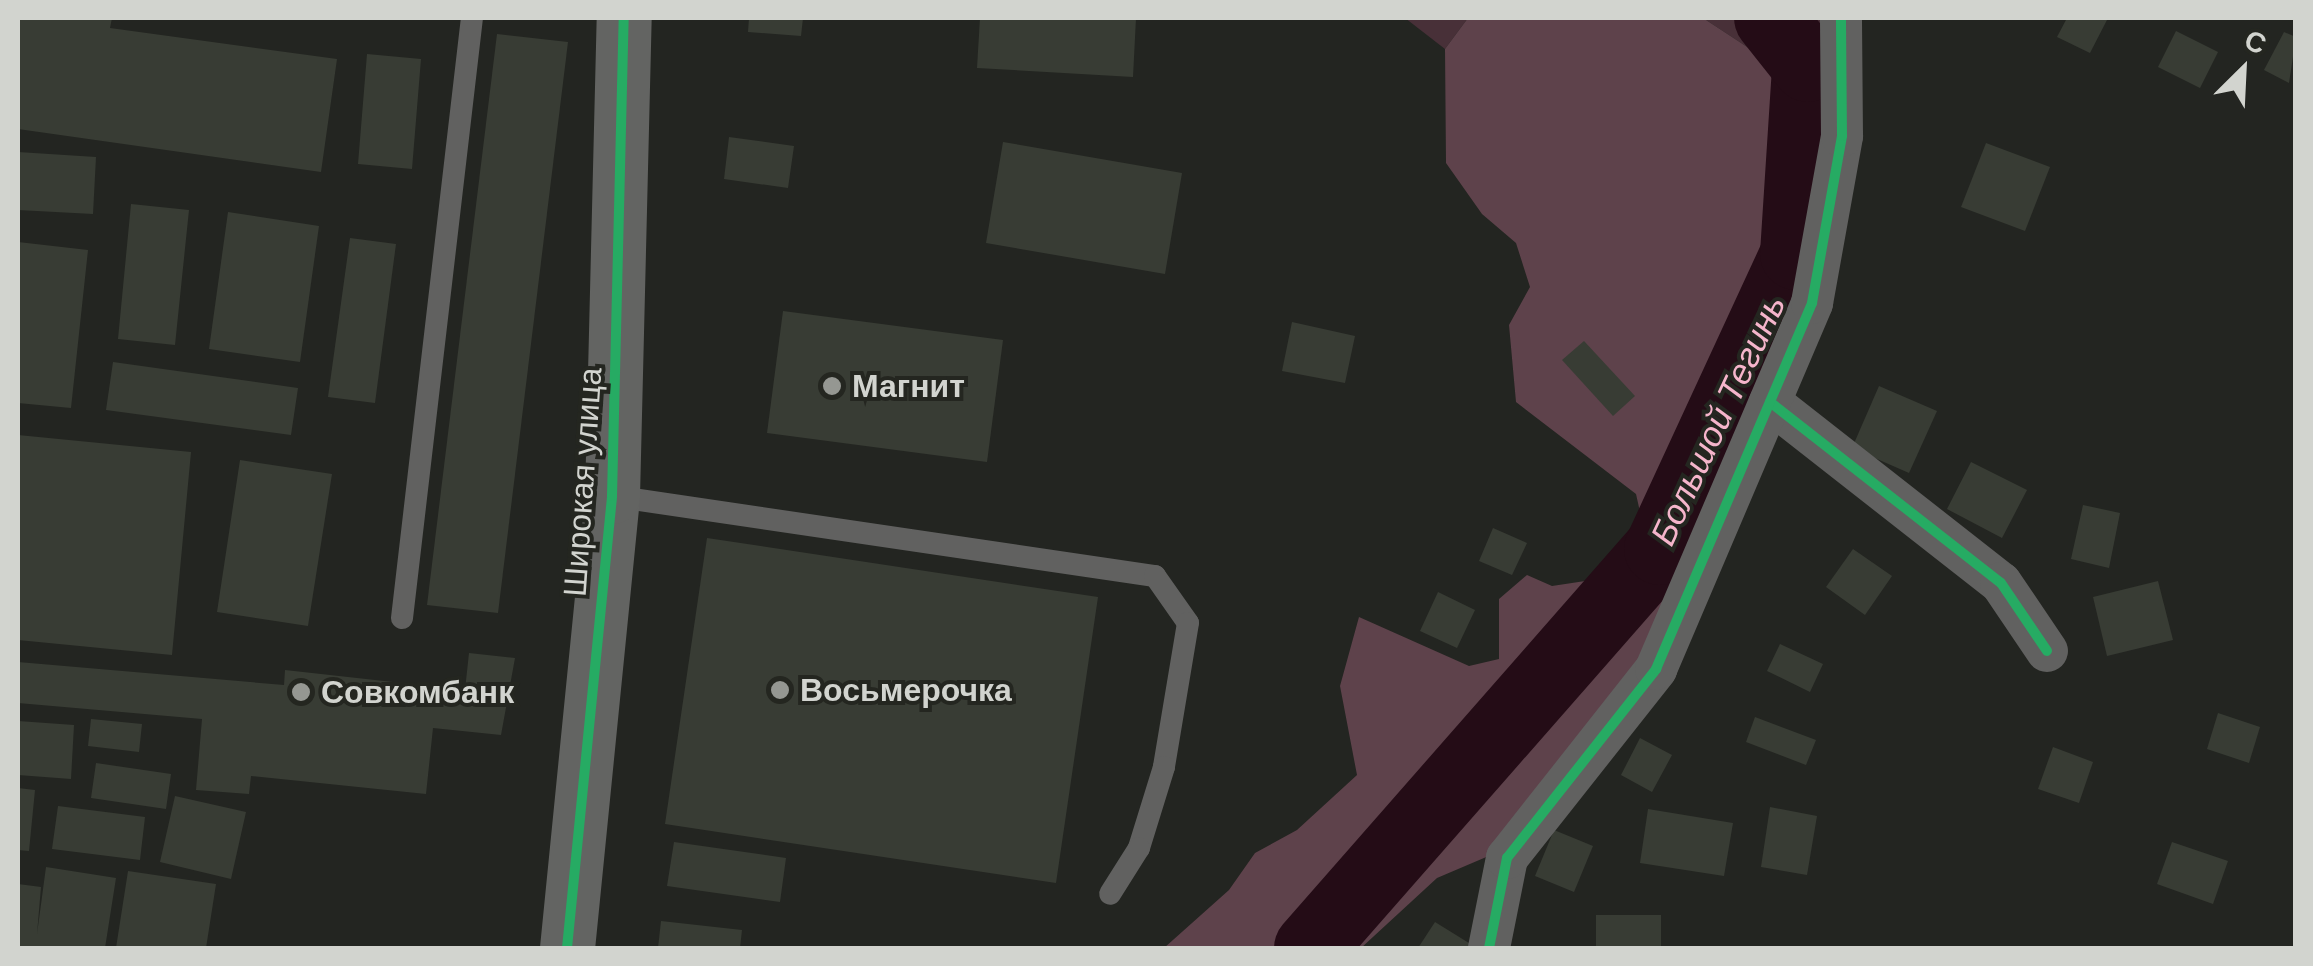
<!DOCTYPE html>
<html>
<head>
<meta charset="utf-8">
<style>
	body { margin:0 }
	#map { position:relative; width:2313px; height:966px; overflow:hidden; background:#232521; font-family:Helvetica,sans-serif }
	div>[style] { position:absolute }
	[style*='--x'] { left:calc(var(--x)*1px); top:calc(var(--y)*1px); width:calc(var(--w)*1px); rotate:calc(var(--a)*1deg) }
	.green>* { inset:0; background:#483038 }
	.forest>* { inset:0; background:#5e424b }
	.river>* { height:72px; margin:-36px; padding:0 36px; transform-origin:36px; border-radius:36px; background:#240c16 }
	.building>* { inset:0; background:#383c34 }
	.lane>* { height:22px; margin:-11px; padding:0 11px; transform-origin:11px; border-radius:11px; background:#616160 }
	.street>* { height:42px; margin:-21px; padding:0 21px; transform-origin:21px; border-radius:21px; background:#616160 }
	.secondary>* { height:55px; margin:-27.5px; padding:0 27.5px; transform-origin:27.5px; border-radius:27.5px; background:#636462 }
	.cycleway>* { height:10px; margin:-5px; padding:0 5px; transform-origin:5px; border-radius:5px; background:#26ab63 }
	.dots>* { width:28px; height:28px; translate:-50% -50%; box-sizing:border-box; border:5px solid #242620; border-radius:50% }
	span { translate:-50% -50%; white-space:nowrap; text-align:center; line-height:1.15; -webkit-text-stroke:8px #242620; paint-order:stroke }
	.poi-label { font-size:32px; color:#d2d4cf; font-weight:700 }
	.left { translate:0 -50%; text-align:left }
	.street-label { font-size:32px; color:#d2d4cf }
	.water-label { font-size:35px; color:#f5b5cb; font-style:italic }
	.frame { position:absolute; inset:0; border:20px solid #d2d4cf; pointer-events:none }
	.north { position:absolute; left:2193px; top:20px; width:100px; height:100px; -webkit-text-stroke:8px #242620; paint-order:stroke; rotate:24deg; font-size:28px; font-weight:700; line-height:40px; text-align:center; color:#d2d4cf }
	.north::after { content:''; display:block; margin:auto; width:35px; height:45px; background:#d2d4cf; clip-path:polygon(50% 0,100% 100%,50% 72%,0 100%) }
</style>
</head>
<body>
<div id="map">
	<div class="green">
		<div style="clip-path:polygon(1405px 18px,1468px 18px,1445px 49px)"></div>
		<div style="clip-path:polygon(1703px 18px,1841px 18px,1842px 136px,1767px 60px)"></div>
	</div>
	<div class="forest">
		<div style="clip-path:polygon(1468px 18px,1703px 18px,1767px 60px,1842px 136px,1812px 303px,1656px 669px,1491px 855px,1437px 878px,1361px 948px,1164px 948px,1229px 890px,1255px 853px,1297px 830px,1357px 775px,1340px 686px,1359px 617px,1469px 666px,1499px 659px,1499px 599px,1527px 575px,1552px 586px,1605px 578px,1647px 543px,1636px 494px,1516px 402px,1509px 325px,1530px 287px,1516px 243px,1482px 214px,1446px 163px,1445px 49px)"></div>
	</div>
	<div class="river">
		<div style="--x:1310;--y:948;--w:531;--a:-48.74"></div>
		<div style="--x:1660;--y:549;--w:325;--a:-65.2"></div>
		<div style="--x:1796;--y:254;--w:188;--a:-86.3"></div>
		<div style="--x:1808;--y:66;--w:61;--a:-128.4"></div>
	</div>
	<div class="building">
		<div style="clip-path:polygon(18px 18px,112px 18px,110px 28px,337px 59px,321px 172px,18px 129px)"></div>
		<div style="clip-path:polygon(749px 18px,803px 18px,801px 36px,748px 32px)"></div>
		<div style="clip-path:polygon(980px 18px,1136px 18px,1133px 77px,977px 68px)"></div>
		<div style="clip-path:polygon(2067px 18px,2108px 18px,2090px 53px,2057px 37px)"></div>
		<div style="clip-path:polygon(2176px 31px,2218px 52px,2200px 88px,2158px 67px)"></div>
		<div style="clip-path:polygon(2284px 32px,2296px 37px,2289px 83px,2264px 70px)"></div>
		<div style="clip-path:polygon(497px 34px,568px 42px,498px 613px,427px 605px)"></div>
		<div style="clip-path:polygon(367px 54px,421px 59px,412px 169px,358px 164px)"></div>
		<div style="clip-path:polygon(729px 137px,794px 146px,788px 188px,724px 179px)"></div>
		<div style="clip-path:polygon(1003px 142px,1182px 173px,1165px 274px,986px 243px)"></div>
		<div style="clip-path:polygon(1986px 143px,2050px 167px,2025px 231px,1961px 207px)"></div>
		<div style="clip-path:polygon(18px 152px,96px 157px,93px 214px,18px 210px)"></div>
		<div style="clip-path:polygon(131px 204px,189px 210px,175px 345px,118px 339px)"></div>
		<div style="clip-path:polygon(228px 212px,319px 226px,300px 362px,209px 349px)"></div>
		<div style="clip-path:polygon(350px 238px,396px 244px,375px 403px,328px 397px)"></div>
		<div style="clip-path:polygon(18px 242px,88px 250px,71px 408px,18px 403px)"></div>
		<div style="clip-path:polygon(783px 311px,1003px 340px,987px 462px,767px 433px)"></div>
		<div style="clip-path:polygon(1292px 322px,1355px 336px,1345px 383px,1282px 371px)"></div>
		<div style="clip-path:polygon(1584px 341px,1635px 396px,1613px 416px,1562px 360px)"></div>
		<div style="clip-path:polygon(113px 362px,298px 388px,291px 435px,106px 410px)"></div>
		<div style="clip-path:polygon(1879px 386px,1937px 411px,1909px 473px,1852px 448px)"></div>
		<div style="clip-path:polygon(18px 435px,191px 452px,172px 655px,18px 640px)"></div>
		<div style="clip-path:polygon(240px 460px,332px 474px,308px 626px,217px 612px)"></div>
		<div style="clip-path:polygon(1971px 462px,2027px 490px,2002px 538px,1947px 509px)"></div>
		<div style="clip-path:polygon(2083px 505px,2120px 513px,2109px 568px,2071px 559px)"></div>
		<div style="clip-path:polygon(1493px 528px,1527px 543px,1512px 575px,1479px 561px)"></div>
		<div style="clip-path:polygon(707px 538px,1098px 597px,1056px 883px,665px 824px)"></div>
		<div style="clip-path:polygon(1853px 549px,1892px 576px,1865px 615px,1826px 587px)"></div>
		<div style="clip-path:polygon(2158px 581px,2173px 640px,2107px 656px,2093px 597px)"></div>
		<div style="clip-path:polygon(1438px 592px,1475px 610px,1457px 648px,1420px 631px)"></div>
		<div style="clip-path:polygon(1780px 644px,1823px 664px,1810px 692px,1767px 671px)"></div>
		<div style="clip-path:polygon(469px 653px,515px 658px,501px 735px,433px 728px,426px 794px,251px 776px,249px 794px,196px 790px,202px 719px,18px 703px,18px 662px,284px 685px,285px 670px,465px 690px)"></div>
		<div style="clip-path:polygon(2218px 713px,2260px 727px,2249px 763px,2207px 749px)"></div>
		<div style="clip-path:polygon(1755px 717px,1816px 740px,1806px 765px,1746px 742px)"></div>
		<div style="clip-path:polygon(91px 719px,142px 724px,139px 752px,88px 746px)"></div>
		<div style="clip-path:polygon(18px 721px,74px 725px,71px 779px,18px 775px)"></div>
		<div style="clip-path:polygon(1640px 738px,1672px 755px,1652px 792px,1621px 775px)"></div>
		<div style="clip-path:polygon(2053px 747px,2093px 762px,2079px 803px,2038px 789px)"></div>
		<div style="clip-path:polygon(96px 763px,171px 774px,166px 809px,91px 798px)"></div>
		<div style="clip-path:polygon(18px 788px,35px 790px,29px 851px,18px 850px)"></div>
		<div style="clip-path:polygon(175px 796px,246px 812px,231px 879px,160px 862px)"></div>
		<div style="clip-path:polygon(58px 806px,145px 817px,140px 860px,52px 849px)"></div>
		<div style="clip-path:polygon(1770px 807px,1817px 816px,1807px 875px,1761px 867px)"></div>
		<div style="clip-path:polygon(1648px 809px,1733px 823px,1724px 876px,1640px 863px)"></div>
		<div style="clip-path:polygon(1554px 830px,1593px 846px,1574px 892px,1535px 876px)"></div>
		<div style="clip-path:polygon(674px 842px,786px 858px,780px 902px,667px 886px)"></div>
		<div style="clip-path:polygon(2172px 842px,2228px 861px,2213px 904px,2157px 884px)"></div>
		<div style="clip-path:polygon(46px 867px,116px 878px,105px 948px,18px 948px,18px 884px,41px 887px,37px 934px)"></div>
		<div style="clip-path:polygon(128px 871px,216px 884px,206px 948px,116px 948px)"></div>
		<div style="clip-path:polygon(1596px 915px,1661px 915px,1661px 948px,1596px 948px)"></div>
		<div style="clip-path:polygon(661px 921px,742px 930px,740px 948px,658px 948px)"></div>
		<div style="clip-path:polygon(1435px 922px,1477px 948px,1418px 948px)"></div>
	</div>
	<div class="lane">
		<div style="--x:612;--y:496;--w:549;--a:8.38"></div>
		<div style="--x:1155;--y:576;--w:57;--a:54.9"></div>
		<div style="--x:1188;--y:623;--w:146;--a:99.5"></div>
		<div style="--x:1164;--y:767;--w:85;--a:107.2"></div>
		<div style="--x:1139;--y:848;--w:54;--a:122.2"></div>
		<div style="--x:402;--y:618;--w:604;--a:-83.35"></div>
	</div>
	<div class="street">
		<div style="--x:1770;--y:402;--w:293;--a:38.1"></div>
		<div style="--x:2001;--y:583;--w:82;--a:55.9"></div>
		<div style="--x:1489;--y:948;--w:92;--a:-78.7"></div>
		<div style="--x:1507;--y:858;--w:241;--a:-51.7"></div>
		<div style="--x:1656;--y:669;--w:398;--a:-66.9"></div>
		<div style="--x:1812;--y:303;--w:170;--a:-79.8"></div>
		<div style="--x:1842;--y:136;--w:118;--a:-90.5"></div>
	</div>
	<div class="secondary">
		<div style="--x:567;--y:948;--w:454;--a:-84.3"></div>
		<div style="--x:612;--y:496;--w:478;--a:-88.6"></div>
	</div>
	<div class="cycleway">
		<div style="--x:1770;--y:402;--w:293;--a:38.1"></div>
		<div style="--x:2001;--y:583;--w:82;--a:55.9"></div>
		<div style="--x:567;--y:948;--w:454;--a:-84.3"></div>
		<div style="--x:612;--y:496;--w:478;--a:-88.6"></div>
		<div style="--x:1489;--y:948;--w:92;--a:-78.7"></div>
		<div style="--x:1507;--y:858;--w:241;--a:-51.7"></div>
		<div style="--x:1656;--y:669;--w:398;--a:-66.9"></div>
		<div style="--x:1812;--y:303;--w:170;--a:-79.8"></div>
		<div style="--x:1842;--y:136;--w:118;--a:-90.5"></div>
	</div>
	<div class="dots">
		<div style="left:832px;top:386px;background:#959792"></div>
		<div style="left:780px;top:690px;background:#959792"></div>
		<div style="left:301px;top:692px;background:#959792"></div>
	</div>
	<div class="poi-label">
		<span class="left" style="left:852px;top:386px">Магнит</span>
		<span class="left" style="left:800px;top:690px">Восьмерочка</span>
		<span class="left" style="left:321px;top:692px">Совкомбанк</span>
	</div>
	<div class="street-label">
		<span style="left:583px;top:482px;rotate:-86deg">Широкая улица</span>
	</div>
	<div class="water-label">
		<span style="left:1718px;top:420px;rotate:-65deg">Большой Тегинь</span>
	</div>
	<div class="frame"></div>
	<div class="north">С</div>
</div>
</body>
</html>
